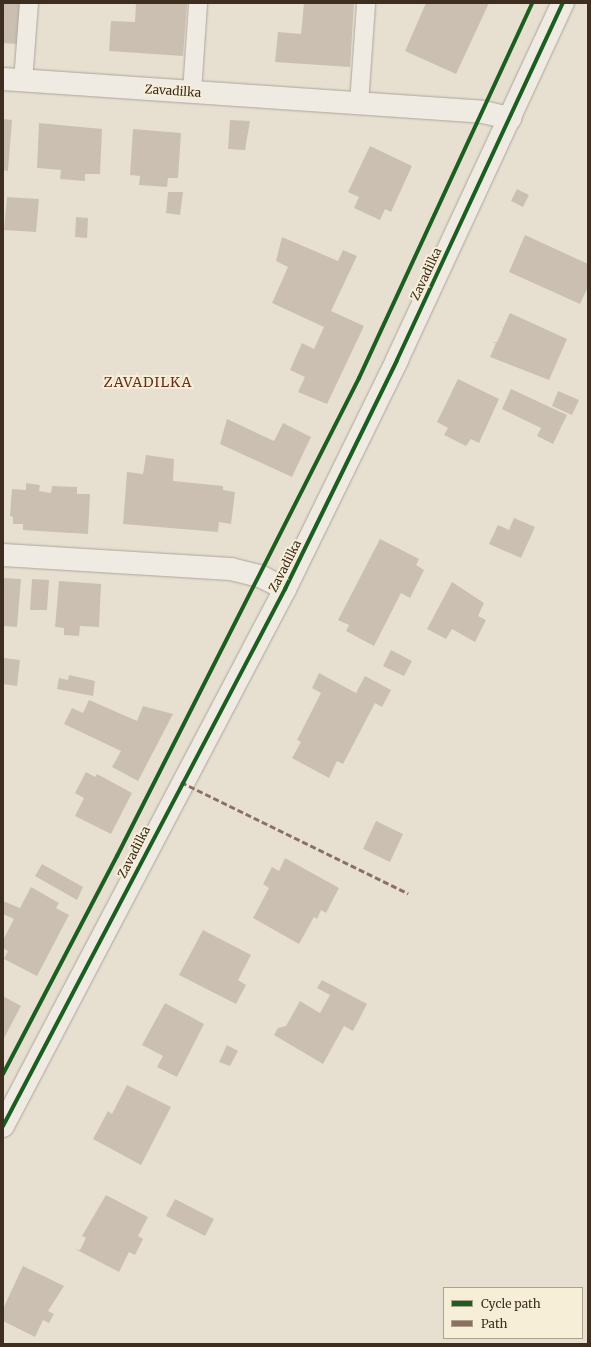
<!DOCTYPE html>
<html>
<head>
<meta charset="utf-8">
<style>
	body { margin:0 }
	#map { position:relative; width:591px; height:1347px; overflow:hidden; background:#e7e0d1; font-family:Merriweather,serif }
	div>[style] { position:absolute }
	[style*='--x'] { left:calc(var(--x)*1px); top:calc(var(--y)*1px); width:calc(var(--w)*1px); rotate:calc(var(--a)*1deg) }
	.building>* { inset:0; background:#cbbfb2 }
	.roads { filter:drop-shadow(0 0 1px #ada599) drop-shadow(0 0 1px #ada599) }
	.lane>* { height:18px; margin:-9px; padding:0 9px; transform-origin:9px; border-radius:9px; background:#efebe3 }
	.street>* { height:22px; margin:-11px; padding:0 11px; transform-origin:11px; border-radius:11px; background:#efebe3 }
	.secondary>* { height:22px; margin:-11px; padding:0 11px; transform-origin:11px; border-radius:11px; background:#efebe3 }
	.quiet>* { height:3px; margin-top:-1.5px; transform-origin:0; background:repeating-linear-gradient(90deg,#8d6e63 0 6px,transparent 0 9px) }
	.cycleway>* { height:4px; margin:-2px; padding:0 2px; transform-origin:2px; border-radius:2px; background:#1b5e20 }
	span { translate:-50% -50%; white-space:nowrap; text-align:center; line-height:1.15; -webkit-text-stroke:4px #f7eed8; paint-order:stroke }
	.street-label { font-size:12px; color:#3d2e20 }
	.quarter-label { font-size:14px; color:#6b2e1e; letter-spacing:1px }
	.frame { position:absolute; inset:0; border:4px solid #3d2e20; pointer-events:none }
	.legend { position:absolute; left:443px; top:1287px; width:140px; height:52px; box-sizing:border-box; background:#f7eed8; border:1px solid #ada18e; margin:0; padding:5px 7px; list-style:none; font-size:12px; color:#3d2e20 }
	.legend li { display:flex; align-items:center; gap:8px; height:20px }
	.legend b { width:20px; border:1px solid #ada18e }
</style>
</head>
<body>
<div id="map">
	<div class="building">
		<div style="clip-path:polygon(3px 3px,20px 3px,17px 44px,3px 43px)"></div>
		<div style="clip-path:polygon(136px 3px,187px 3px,183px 56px,109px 51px,111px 21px,135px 22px)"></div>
		<div style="clip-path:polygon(304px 3px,354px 3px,350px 67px,275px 62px,278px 32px,301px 34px)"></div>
		<div style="clip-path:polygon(426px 3px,489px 3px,456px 74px,405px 51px)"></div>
		<div style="clip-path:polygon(3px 119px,12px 120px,8px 171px,3px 170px)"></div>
		<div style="clip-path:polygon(230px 120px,250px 121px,245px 150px,228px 149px)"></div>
		<div style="clip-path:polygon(39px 123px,102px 129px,100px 174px,85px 174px,85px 181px,60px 179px,61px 170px,37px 168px)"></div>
		<div style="clip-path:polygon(133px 129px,181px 133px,178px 178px,168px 178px,167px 187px,139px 185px,140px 176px,130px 175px)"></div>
		<div style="clip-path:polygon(370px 146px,412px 166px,391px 212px,385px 209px,380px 220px,354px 208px,359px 197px,348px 192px)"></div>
		<div style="clip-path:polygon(517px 189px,529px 195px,523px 207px,511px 201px)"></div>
		<div style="clip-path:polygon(168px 192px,183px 192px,180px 215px,166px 213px)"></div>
		<div style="clip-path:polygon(7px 197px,39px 199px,36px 232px,4px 230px)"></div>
		<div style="clip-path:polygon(76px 217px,88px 218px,87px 238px,75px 237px)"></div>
		<div style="clip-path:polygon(525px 235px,588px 264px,588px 287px,580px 304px,509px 272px)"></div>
		<div style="clip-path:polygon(282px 237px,338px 261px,343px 250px,357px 256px,331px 311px,364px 326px,327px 404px,298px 392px,305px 377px,290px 370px,302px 343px,314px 349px,324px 327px,272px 303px,288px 267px,276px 261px)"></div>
		<div style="clip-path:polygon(510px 313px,567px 339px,549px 380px,490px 357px,496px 343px,493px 342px,497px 342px,503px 329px,501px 327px,503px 328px)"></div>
		<div style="clip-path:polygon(458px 379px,499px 399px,479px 443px,471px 439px,466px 446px,444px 435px,448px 428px,437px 422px)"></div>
		<div style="clip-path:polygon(511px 389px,567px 415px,553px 444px,537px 436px,541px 428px,502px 409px)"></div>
		<div style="clip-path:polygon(558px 391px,579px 400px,572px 415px,552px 406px)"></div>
		<div style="clip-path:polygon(227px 419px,274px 441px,283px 423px,311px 437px,292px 477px,220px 444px)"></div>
		<div style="clip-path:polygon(146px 455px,174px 459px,173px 481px,223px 486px,223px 490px,235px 492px,231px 524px,219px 522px,218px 532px,123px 524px,127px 472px,143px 474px)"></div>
		<div style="clip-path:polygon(26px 483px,40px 485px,39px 491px,51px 493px,52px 486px,77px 487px,77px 494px,90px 494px,88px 534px,23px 530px,23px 524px,13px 524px,13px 517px,10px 516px,12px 489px,26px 490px)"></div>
		<div style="clip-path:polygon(514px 518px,535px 527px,521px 558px,489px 544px,498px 525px,509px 530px)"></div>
		<div style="clip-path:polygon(380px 539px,419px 559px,416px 565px,424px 570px,410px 598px,401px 593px,374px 646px,346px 631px,349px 625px,338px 620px)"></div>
		<div style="clip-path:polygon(3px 578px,21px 579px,17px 627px,3px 626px)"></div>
		<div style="clip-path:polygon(32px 579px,49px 580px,47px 610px,30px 610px)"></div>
		<div style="clip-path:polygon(59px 581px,101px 584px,99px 627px,80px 626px,79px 636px,64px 635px,64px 628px,55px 627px)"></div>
		<div style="clip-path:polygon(452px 582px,484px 603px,478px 616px,486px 620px,475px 642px,452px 629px,446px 639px,427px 629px)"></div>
		<div style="clip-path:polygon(391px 650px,412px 661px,404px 676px,383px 666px)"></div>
		<div style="clip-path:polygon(4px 658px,20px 660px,17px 686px,3px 684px)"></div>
		<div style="clip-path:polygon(319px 673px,356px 693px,365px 676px,391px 690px,382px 707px,375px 703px,343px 764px,337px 761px,329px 778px,292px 758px,301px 742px,297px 740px,321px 693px,312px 688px)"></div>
		<div style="clip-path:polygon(69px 675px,95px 681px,93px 696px,57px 689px,59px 678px,68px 680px)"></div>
		<div style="clip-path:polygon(89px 700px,137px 721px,143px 706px,173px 714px,138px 781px,112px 767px,121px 751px,64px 724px,72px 708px,83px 713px)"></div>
		<div style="clip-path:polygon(86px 772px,95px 777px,97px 774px,132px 793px,111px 834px,75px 816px,84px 798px,75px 793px)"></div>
		<div style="clip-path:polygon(376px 821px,403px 834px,390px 862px,363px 849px)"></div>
		<div style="clip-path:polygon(285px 858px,339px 888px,326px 913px,321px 910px,317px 919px,314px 917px,299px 944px,253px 918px,269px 888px,263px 884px,272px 867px,279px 871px)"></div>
		<div style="clip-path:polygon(42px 864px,83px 887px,77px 900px,35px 876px)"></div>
		<div style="clip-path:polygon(31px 887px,59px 903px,56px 908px,69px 915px,37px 976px,4px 959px,8px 951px,3px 948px,3px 940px,14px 919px,3px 914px,3px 901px,20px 908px)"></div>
		<div style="clip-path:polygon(203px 930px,251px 955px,238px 980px,246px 985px,236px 1004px,179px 975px)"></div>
		<div style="clip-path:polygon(322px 980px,367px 1004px,353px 1031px,344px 1026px,323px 1064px,274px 1035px,278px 1028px,286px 1026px,300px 1001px,320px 1013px,330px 995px,317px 988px)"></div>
		<div style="clip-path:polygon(3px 996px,21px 1006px,3px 1040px)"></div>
		<div style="clip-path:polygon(165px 1003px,204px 1024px,177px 1077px,157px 1067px,163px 1056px,142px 1045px)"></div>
		<div style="clip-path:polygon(227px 1045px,238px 1051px,230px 1066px,219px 1062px)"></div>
		<div style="clip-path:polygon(127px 1085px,171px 1107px,141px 1165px,93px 1139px,108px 1111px,112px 1114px)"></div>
		<div style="clip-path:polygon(106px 1195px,148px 1217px,138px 1236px,143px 1239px,135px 1255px,129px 1252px,119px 1272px,75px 1249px,80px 1250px,86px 1238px,82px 1236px)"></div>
		<div style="clip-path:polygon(175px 1199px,214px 1219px,205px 1236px,166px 1216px)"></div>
		<div style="clip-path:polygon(23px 1266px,64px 1286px,48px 1311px,54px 1314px,49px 1323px,43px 1320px,35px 1337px,3px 1321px,3px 1309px)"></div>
	</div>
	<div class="roads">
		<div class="lane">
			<div style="--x:23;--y:81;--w:78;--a:-85.6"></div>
			<div style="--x:192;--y:92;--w:89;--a:-86.1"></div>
			<div style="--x:359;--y:104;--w:101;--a:-86"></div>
		</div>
		<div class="street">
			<div style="--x:3;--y:79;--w:481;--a:3.9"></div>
			<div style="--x:483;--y:112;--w:28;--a:13"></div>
			<div style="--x:3;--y:555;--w:228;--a:3.5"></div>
			<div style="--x:231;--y:569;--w:30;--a:14"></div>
			<div style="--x:260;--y:576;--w:28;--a:27"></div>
		</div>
		<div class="secondary">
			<div style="--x:3;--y:1126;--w:607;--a:-62.29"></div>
			<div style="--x:285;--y:589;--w:255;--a:-63.9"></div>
			<div style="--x:397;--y:360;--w:394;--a:-65.1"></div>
		</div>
	</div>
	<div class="quiet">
		<div style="--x:181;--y:782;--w:253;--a:26.1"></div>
	</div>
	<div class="cycleway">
		<div style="--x:3;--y:1074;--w:246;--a:-62.4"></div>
		<div style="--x:117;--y:856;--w:536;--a:-63.15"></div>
		<div style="--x:359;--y:378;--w:413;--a:-65.2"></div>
		<div style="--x:3;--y:1126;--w:607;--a:-62.29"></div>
		<div style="--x:285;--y:589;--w:255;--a:-63.9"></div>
		<div style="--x:397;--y:360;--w:394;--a:-65.1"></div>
	</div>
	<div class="street-label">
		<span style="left:173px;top:91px;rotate:4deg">Zavadilka</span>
		<span style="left:426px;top:274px;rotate:-65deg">Zavadilka</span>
		<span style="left:285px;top:566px;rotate:-63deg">Zavadilka</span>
		<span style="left:134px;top:852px;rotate:-63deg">Zavadilka</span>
	</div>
	<div class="quarter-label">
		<span style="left:148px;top:382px">ZAVADILKA</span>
	</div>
	<div class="frame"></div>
	<ul class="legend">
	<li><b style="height:5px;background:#1b5e20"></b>Cycle path</li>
	<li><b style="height:5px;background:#8d6e63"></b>Path</li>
	</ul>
</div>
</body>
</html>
